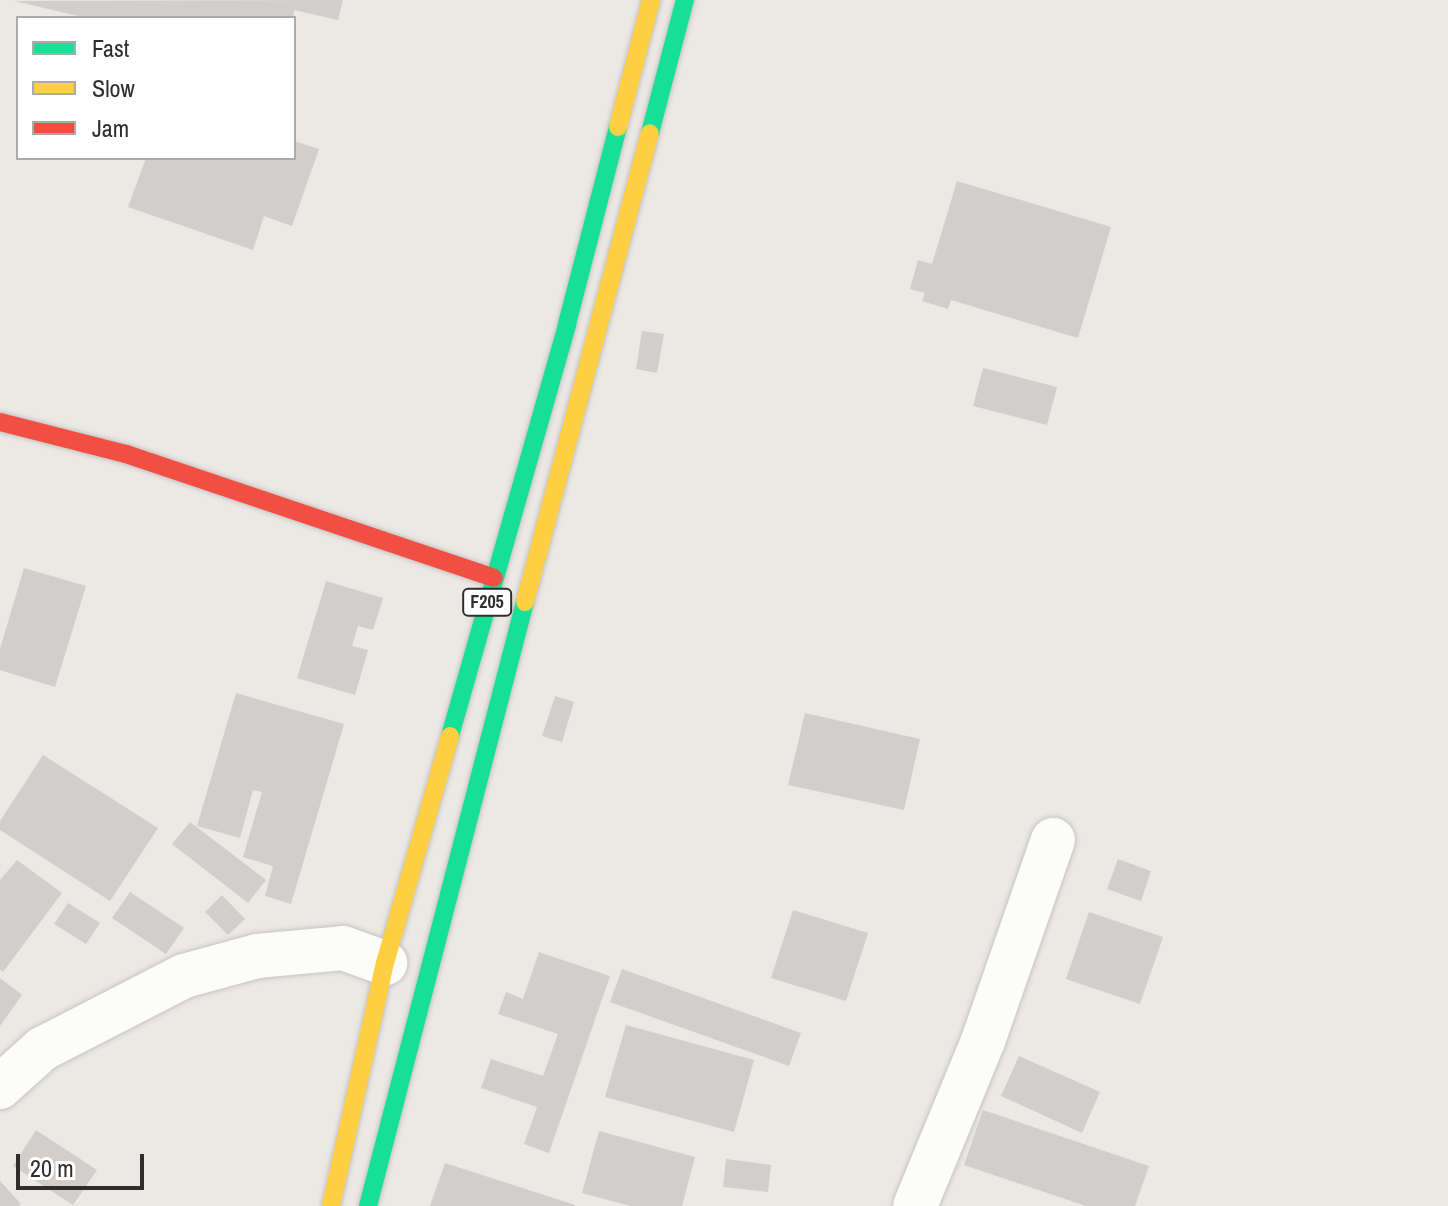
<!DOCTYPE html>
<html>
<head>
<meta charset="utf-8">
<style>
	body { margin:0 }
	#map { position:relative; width:1448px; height:1206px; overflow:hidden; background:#ece8e4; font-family:"Archivo Narrow",sans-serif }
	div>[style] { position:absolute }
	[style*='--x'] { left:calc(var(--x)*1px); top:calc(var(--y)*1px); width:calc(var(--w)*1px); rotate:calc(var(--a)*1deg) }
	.building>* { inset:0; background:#d1cecb }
	.roads { filter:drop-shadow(0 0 2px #c5c4c5) drop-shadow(0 0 2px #c5c4c5) }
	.street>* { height:44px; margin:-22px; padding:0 22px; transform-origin:22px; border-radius:22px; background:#fcfcfb }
	.fast>* { height:18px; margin:-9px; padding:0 9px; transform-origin:9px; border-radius:9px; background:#16e098 }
	.slow>* { height:18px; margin:-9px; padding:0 9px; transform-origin:9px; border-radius:9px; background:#ffcf43 }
	.jam>* { height:18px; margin:-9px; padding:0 9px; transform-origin:9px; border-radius:9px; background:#f24e42 }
	span { translate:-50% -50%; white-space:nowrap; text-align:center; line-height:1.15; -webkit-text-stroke:6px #fff; paint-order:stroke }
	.shield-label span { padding:2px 6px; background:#fff; border:2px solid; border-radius:6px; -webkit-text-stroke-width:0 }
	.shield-label { font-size:18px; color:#2e2e2e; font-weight:700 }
	.legend { position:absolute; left:16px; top:16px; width:280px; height:144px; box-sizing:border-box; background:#fff; border:2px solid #ababab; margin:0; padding:10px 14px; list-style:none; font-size:24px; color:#2e2e2e }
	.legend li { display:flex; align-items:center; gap:16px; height:40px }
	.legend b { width:40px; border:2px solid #ababab }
	.scale { position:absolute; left:16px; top:1154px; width:128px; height:36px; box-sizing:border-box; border:4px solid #2e2e2e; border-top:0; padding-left:10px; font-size:24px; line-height:28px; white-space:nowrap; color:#2e2e2e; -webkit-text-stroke:6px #fff; paint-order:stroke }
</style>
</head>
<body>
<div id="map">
	<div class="building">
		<div style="clip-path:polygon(343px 0,338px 20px,294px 10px,293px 18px,87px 18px,14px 1px)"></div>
		<div style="clip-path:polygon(294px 141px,319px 149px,292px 226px,264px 216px,253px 250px,128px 207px,146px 158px,294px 158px)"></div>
		<div style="clip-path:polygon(957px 181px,1111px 227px,1078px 338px,951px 300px,948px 309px,922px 301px,925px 293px,910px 289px,918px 260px,932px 264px)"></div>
		<div style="clip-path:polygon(642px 331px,664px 334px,657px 373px,636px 369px)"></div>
		<div style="clip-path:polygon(983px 368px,1057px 387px,1047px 425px,973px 406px)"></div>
		<div style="clip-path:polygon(24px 568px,86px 586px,55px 687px,0 670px,0 649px)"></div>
		<div style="clip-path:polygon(326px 581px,383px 598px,373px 630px,358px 626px,352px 646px,368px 650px,355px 695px,297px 678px)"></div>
		<div style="clip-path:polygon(236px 693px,344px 724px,291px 904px,265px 896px,273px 866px,243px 857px,262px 792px,253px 790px,240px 838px,197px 826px)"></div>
		<div style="clip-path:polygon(555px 696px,574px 702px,562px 742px,542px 736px)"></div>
		<div style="clip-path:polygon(805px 713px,920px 739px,904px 810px,788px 785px)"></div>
		<div style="clip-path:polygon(43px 755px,158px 828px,110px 901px,0 830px,0 821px)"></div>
		<div style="clip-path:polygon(190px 822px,266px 880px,248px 903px,172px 844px)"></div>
		<div style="clip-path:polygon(1118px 859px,1151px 871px,1141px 901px,1107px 889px)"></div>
		<div style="clip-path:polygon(17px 860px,62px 893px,3px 972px,0 970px,0 880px)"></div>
		<div style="clip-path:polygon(130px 892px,184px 928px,166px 954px,112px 918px)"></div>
		<div style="clip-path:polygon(222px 895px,245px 919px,228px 935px,205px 912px)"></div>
		<div style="clip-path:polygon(68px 903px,100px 923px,86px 944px,54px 924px)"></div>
		<div style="clip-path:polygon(793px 910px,868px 933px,846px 1001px,771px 978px)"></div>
		<div style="clip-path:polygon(1089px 912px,1163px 937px,1140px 1004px,1066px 979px)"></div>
		<div style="clip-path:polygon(539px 952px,610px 976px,549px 1153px,524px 1144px,537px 1107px,481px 1088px,491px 1059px,543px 1076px,558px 1034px,498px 1014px,506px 992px,523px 999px)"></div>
		<div style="clip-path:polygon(622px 969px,801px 1033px,789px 1066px,610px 1002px)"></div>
		<div style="clip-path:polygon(0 978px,22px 995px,0 1026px)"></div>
		<div style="clip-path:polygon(626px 1025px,754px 1060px,734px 1132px,605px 1097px)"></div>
		<div style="clip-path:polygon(1019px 1056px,1100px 1092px,1082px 1133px,1001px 1096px)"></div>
		<div style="clip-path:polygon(983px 1110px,1149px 1166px,1135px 1206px,1086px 1206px,964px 1165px)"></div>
		<div style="clip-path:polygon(36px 1130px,97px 1170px,73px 1205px,13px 1166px)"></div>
		<div style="clip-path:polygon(599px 1131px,695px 1157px,682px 1206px,630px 1206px,582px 1193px)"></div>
		<div style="clip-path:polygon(726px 1159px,771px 1165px,768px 1192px,723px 1187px)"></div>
		<div style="clip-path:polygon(445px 1163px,575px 1205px,575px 1206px,430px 1206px)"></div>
		<div style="clip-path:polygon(0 1181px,21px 1204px,19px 1206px,0 1206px)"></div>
	</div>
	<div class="roads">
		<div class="street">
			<div style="--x:0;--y:1087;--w:57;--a:-42.1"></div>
			<div style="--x:42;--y:1049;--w:160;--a:-27.2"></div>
			<div style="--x:184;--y:976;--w:76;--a:-15.3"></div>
			<div style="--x:257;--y:956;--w:86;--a:-5.3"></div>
			<div style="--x:343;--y:948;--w:45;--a:19.7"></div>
			<div style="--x:915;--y:1206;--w:178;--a:-67.6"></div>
			<div style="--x:983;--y:1041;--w:213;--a:-70.8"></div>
		</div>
		<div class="fast">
			<div style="--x:650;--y:133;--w:138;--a:-75.3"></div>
			<div style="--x:450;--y:736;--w:428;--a:-74.1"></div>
			<div style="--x:567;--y:324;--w:203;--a:-75.5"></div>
			<div style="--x:368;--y:1206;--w:624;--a:-75.43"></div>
		</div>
		<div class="slow">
			<div style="--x:618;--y:127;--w:131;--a:-75.4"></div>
			<div style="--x:525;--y:602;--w:485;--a:-75.1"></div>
			<div style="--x:331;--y:1206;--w:249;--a:-77.5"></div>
			<div style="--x:385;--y:963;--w:236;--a:-74"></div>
		</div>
		<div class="jam">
			<div style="--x:0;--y:422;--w:130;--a:14.3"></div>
			<div style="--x:126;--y:454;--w:388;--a:18.6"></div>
		</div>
	</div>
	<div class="shield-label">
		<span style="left:487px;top:602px">F205</span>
	</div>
	<ul class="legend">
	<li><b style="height:10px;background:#16e098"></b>Fast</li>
	<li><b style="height:10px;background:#ffcf43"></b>Slow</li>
	<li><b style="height:10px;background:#f24e42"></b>Jam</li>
	</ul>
	<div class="scale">20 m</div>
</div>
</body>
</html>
